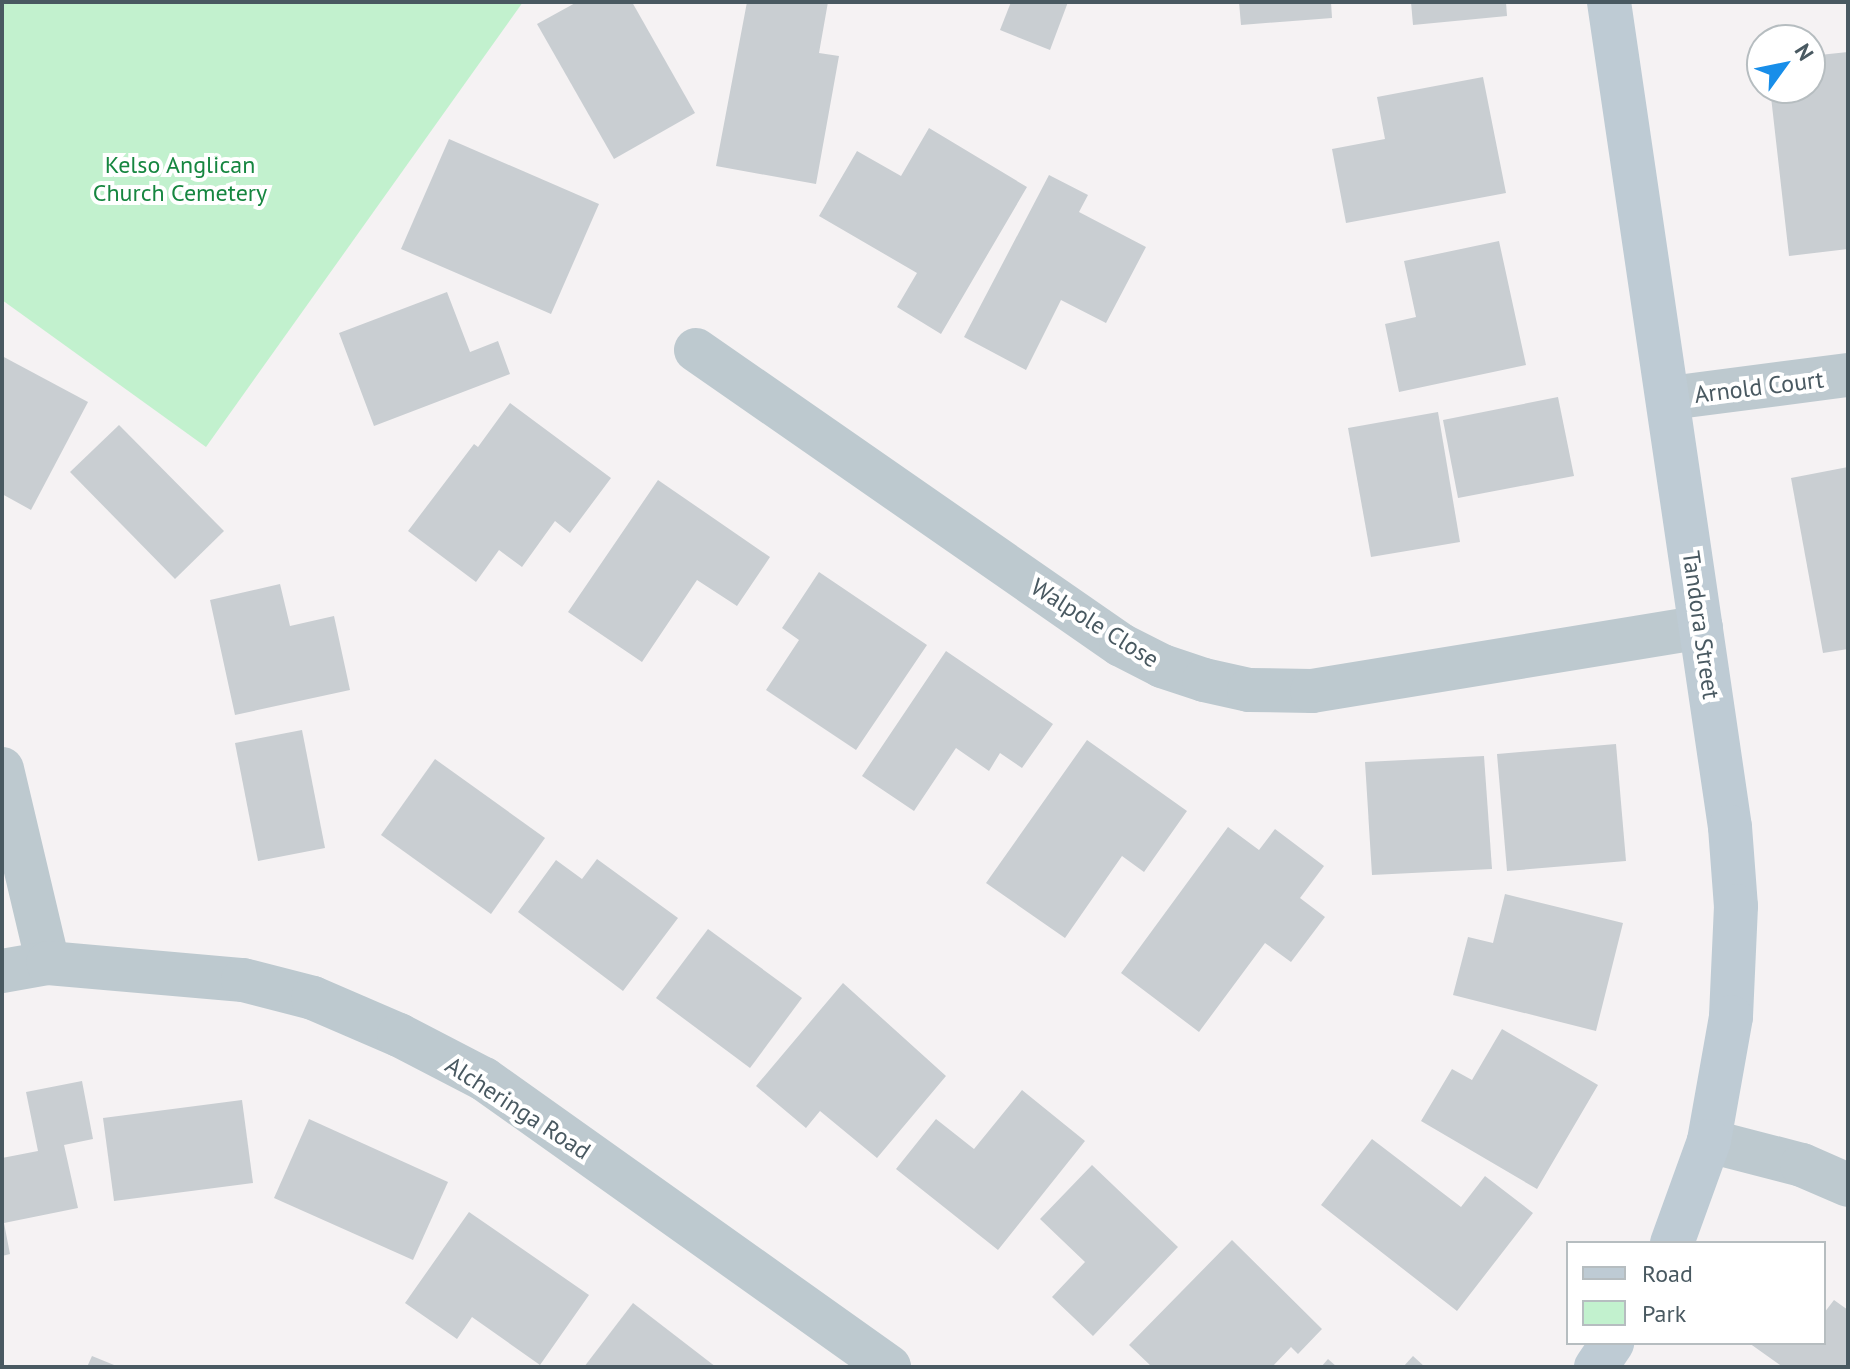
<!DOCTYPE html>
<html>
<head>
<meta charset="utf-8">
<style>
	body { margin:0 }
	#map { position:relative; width:1850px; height:1369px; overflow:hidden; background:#f5f2f3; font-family:"PT Sans",sans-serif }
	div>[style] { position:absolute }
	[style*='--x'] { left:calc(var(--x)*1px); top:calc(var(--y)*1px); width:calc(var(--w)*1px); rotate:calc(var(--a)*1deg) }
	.green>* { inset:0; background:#c2f1ce }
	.building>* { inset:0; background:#c9ced2 }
	.street>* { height:44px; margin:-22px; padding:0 22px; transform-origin:22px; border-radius:22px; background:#bdc9cf }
	.secondary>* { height:44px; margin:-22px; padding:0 22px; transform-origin:22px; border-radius:22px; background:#becbd4 }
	span { translate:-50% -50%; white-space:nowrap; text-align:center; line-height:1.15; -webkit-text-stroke:8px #fff; paint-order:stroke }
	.park-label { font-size:24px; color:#168640 }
	.street-label { font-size:24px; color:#495961 }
	.frame { position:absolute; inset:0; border:4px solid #495961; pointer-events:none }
	.legend { position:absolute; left:1566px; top:1241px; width:260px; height:104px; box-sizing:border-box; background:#fff; border:2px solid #b6bdc0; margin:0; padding:10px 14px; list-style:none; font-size:24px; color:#495961 }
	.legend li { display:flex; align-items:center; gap:16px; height:40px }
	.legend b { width:40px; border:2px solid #b6bdc0 }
	.north { position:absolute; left:1746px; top:24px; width:80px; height:80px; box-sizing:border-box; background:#fff; border:2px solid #b6bdc0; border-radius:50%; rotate:57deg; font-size:22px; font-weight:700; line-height:32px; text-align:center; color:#495961 }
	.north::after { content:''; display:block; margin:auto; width:28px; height:36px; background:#188ee9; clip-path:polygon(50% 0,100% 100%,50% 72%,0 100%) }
</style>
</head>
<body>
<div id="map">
	<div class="green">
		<div style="clip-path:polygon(2px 2px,523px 2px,206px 447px,2px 300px)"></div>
	</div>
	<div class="building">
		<div style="clip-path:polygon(577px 2px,632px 2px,695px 113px,614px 159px,537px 24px)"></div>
		<div style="clip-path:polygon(747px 2px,828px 2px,819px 53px,839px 56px,816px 184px,716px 166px)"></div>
		<div style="clip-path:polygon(1011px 2px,1068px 2px,1050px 50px,1000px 30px)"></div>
		<div style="clip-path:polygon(1239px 2px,1331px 2px,1332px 18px,1241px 25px)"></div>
		<div style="clip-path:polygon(1411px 2px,1506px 2px,1507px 16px,1413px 25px)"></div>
		<div style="clip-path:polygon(1848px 52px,1848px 249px,1789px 256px,1770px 88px,1810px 88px,1810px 56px)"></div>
		<div style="clip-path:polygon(1483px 77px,1506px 193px,1346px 223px,1332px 149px,1385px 139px,1377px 97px)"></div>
		<div style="clip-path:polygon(929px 128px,1027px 187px,941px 334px,897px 307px,917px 273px,819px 216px,857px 151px,901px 176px)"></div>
		<div style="clip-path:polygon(449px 139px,599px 204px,551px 314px,401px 249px)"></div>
		<div style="clip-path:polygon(1049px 175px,1088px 195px,1079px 212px,1146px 247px,1106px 323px,1061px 300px,1026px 370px,964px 337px)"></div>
		<div style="clip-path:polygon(1499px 241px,1526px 365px,1399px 392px,1385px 324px,1416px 317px,1404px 261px)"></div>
		<div style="clip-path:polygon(447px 292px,470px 352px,498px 341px,510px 374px,374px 426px,339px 333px)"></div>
		<div style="clip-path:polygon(2px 356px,88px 402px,31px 510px,2px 494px)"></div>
		<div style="clip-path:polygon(1558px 397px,1574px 476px,1458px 498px,1443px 420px)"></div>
		<div style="clip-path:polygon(510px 403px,611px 478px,570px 533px,555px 521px,522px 567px,499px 550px,476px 582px,408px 531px,474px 444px,478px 447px)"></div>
		<div style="clip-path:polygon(1438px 412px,1460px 542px,1371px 557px,1348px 428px)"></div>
		<div style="clip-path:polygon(119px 425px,224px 531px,175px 579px,70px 472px)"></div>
		<div style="clip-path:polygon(1848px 467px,1848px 649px,1823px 653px,1791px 478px)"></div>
		<div style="clip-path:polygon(658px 480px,770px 557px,737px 606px,697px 580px,642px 662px,568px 612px)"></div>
		<div style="clip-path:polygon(819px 572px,927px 645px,856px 750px,766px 690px,799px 640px,782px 628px)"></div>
		<div style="clip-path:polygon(280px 584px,290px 626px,334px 616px,350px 690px,235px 715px,210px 600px)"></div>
		<div style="clip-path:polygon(946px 651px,1053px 724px,1022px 768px,1000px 753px,989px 771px,956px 748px,914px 811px,862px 776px)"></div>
		<div style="clip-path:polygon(302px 730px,325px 848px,258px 861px,235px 743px)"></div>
		<div style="clip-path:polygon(1087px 740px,1187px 811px,1144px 872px,1122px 856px,1065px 938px,986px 883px)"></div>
		<div style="clip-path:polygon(1616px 744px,1626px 861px,1507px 871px,1497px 754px)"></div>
		<div style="clip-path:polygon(1484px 756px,1492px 869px,1372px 875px,1365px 762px)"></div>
		<div style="clip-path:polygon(435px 759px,545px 838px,491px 914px,381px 835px)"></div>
		<div style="clip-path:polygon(1228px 827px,1259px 850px,1275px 829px,1324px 866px,1300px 898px,1325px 917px,1291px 962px,1265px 943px,1199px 1032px,1121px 973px)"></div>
		<div style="clip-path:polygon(597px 859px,678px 918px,623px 991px,518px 912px,556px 860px,582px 879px)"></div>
		<div style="clip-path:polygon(1505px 894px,1623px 923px,1596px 1031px,1453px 995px,1468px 937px,1493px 943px)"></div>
		<div style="clip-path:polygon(708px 929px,802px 998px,750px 1068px,656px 998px)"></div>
		<div style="clip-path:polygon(843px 983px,946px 1076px,877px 1158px,820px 1111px,806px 1128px,756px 1086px)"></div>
		<div style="clip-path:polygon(1502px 1029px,1598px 1085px,1537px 1189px,1421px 1121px,1452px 1069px,1472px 1080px)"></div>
		<div style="clip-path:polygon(82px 1081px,93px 1139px,64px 1145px,78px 1208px,4px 1223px,10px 1254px,2px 1256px,2px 1158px,38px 1151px,26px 1092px)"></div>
		<div style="clip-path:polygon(1022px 1090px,1085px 1141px,998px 1250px,896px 1169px,936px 1119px,974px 1149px)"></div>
		<div style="clip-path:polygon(242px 1100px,253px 1183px,114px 1201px,103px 1118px)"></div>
		<div style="clip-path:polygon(309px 1119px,448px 1182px,413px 1260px,274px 1198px)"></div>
		<div style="clip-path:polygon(1372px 1139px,1461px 1207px,1485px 1176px,1533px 1213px,1457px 1311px,1321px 1205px)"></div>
		<div style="clip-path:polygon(1092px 1165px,1178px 1247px,1093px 1336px,1052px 1297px,1085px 1262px,1040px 1219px)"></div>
		<div style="clip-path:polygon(469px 1212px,589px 1295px,540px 1365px,472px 1317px,457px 1339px,405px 1303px)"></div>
		<div style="clip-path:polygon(1232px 1240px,1322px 1329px,1298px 1354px,1291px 1347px,1272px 1367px,1152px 1367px,1129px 1345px)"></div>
		<div style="clip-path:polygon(1834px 1300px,1848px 1310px,1848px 1367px,1783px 1367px,1749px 1343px,1824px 1343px,1824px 1313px)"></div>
		<div style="clip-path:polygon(633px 1303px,716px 1367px,584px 1367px)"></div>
		<div style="clip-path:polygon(92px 1356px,119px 1367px,87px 1367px)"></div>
		<div style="clip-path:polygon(1413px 1356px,1425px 1367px,1403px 1367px)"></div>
		<div style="clip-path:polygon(1328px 1359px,1337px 1367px,1321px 1367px)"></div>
	</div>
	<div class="street">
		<div style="--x:696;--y:350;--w:517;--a:34.77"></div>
		<div style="--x:1121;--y:645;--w:46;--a:27.1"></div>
		<div style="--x:1162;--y:666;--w:44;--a:18.4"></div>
		<div style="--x:1204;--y:680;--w:46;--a:12.5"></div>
		<div style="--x:1249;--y:690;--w:63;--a:0.9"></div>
		<div style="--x:1312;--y:691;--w:394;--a:-9.3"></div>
		<div style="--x:1670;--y:398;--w:179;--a:-7.4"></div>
		<div style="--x:2;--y:769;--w:199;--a:76.7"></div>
		<div style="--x:2;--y:971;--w:47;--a:-9.9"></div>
		<div style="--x:48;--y:963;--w:196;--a:5"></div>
		<div style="--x:243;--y:980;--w:72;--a:14.4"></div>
		<div style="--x:313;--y:998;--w:94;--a:23.3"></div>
		<div style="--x:399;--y:1035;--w:96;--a:27.4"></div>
		<div style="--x:484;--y:1079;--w:497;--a:35.4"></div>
		<div style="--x:1709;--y:1141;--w:96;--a:14.5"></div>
		<div style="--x:1802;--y:1165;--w:50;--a:23.5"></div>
	</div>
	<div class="secondary">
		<div style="--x:1609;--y:2;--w:834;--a:81.66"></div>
		<div style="--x:1730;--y:827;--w:79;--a:85.7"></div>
		<div style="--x:1736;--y:906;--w:111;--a:92.6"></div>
		<div style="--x:1731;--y:1017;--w:126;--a:100.1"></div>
		<div style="--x:1709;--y:1141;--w:109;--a:109.9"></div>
		<div style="--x:1596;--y:1367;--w:29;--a:-56"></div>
	</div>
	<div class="park-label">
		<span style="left:180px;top:179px">Kelso Anglican<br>Church Cemetery</span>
	</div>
	<div class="street-label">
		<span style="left:1759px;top:387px;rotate:-7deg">Arnold Court</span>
		<span style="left:1095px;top:623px;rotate:32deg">Walpole Close</span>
		<span style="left:1701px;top:625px;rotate:82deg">Tandora Street</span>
		<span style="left:518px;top:1108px;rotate:33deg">Alcheringa Road</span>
	</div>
	<div class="frame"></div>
	<ul class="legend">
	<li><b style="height:10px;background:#becbd4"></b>Road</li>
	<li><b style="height:22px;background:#c2f1ce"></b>Park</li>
	</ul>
	<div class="north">N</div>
</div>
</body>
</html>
